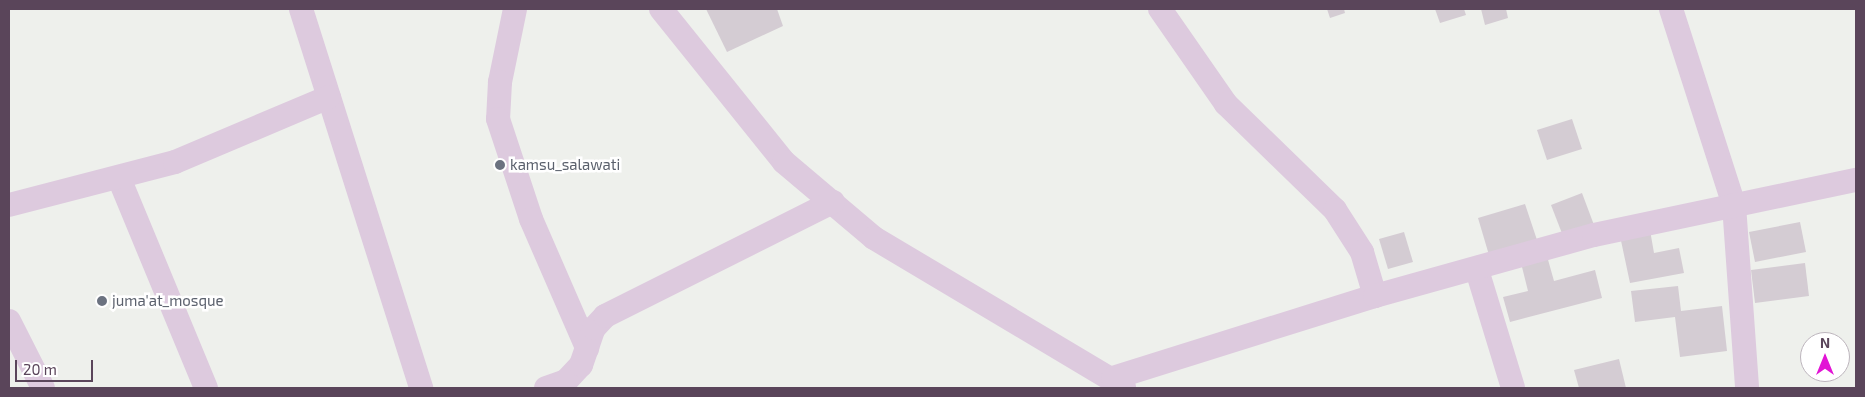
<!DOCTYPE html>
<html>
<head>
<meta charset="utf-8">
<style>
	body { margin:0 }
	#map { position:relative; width:1865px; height:397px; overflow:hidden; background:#eef0ec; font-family:"Exo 2",sans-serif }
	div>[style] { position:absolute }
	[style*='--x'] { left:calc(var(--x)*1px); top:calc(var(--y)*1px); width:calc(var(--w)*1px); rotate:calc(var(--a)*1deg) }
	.building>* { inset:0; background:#d4ccd3 }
	.street>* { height:24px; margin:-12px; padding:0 12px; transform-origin:12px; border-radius:12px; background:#ddcade }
	.dots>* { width:14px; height:14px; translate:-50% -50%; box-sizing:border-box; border:2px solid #fff; border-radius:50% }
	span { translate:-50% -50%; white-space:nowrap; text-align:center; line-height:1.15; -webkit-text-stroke:5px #fff; paint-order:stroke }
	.worship-label { font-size:15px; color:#5b616d }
	.left { translate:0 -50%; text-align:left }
	.frame { position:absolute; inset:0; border:10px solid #5a455a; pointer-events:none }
	.north { position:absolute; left:1800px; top:332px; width:50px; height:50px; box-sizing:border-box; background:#fff; border:1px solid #bdb5bd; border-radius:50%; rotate:0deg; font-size:14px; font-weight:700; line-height:20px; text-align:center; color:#5a455a }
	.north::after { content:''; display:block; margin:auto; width:18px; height:22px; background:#e214d5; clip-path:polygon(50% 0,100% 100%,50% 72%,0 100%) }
	.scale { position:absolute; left:15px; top:360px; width:78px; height:22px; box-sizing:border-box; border:2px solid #5a455a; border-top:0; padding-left:6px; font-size:15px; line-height:18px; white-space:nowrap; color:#5a455a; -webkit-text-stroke:4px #fff; paint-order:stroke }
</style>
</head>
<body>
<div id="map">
	<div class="building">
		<div style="clip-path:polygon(706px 9px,777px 9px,783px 26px,727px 52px)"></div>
		<div style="clip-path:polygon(1327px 9px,1344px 9px,1345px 13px,1330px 18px)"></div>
		<div style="clip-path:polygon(1435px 9px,1464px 9px,1466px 15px,1440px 23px)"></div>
		<div style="clip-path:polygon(1481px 9px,1506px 9px,1508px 18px,1485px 25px)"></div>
		<div style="clip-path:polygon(1572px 119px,1582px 149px,1547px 160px,1537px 130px)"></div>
		<div style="clip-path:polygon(1582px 193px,1594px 225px,1563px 236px,1551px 205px)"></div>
		<div style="clip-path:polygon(1525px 204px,1537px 240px,1489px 255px,1478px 218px)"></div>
		<div style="clip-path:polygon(1800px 222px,1806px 252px,1755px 262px,1749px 232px)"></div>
		<div style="clip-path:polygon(1650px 230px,1654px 253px,1679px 248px,1684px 273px,1630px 283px,1620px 236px)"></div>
		<div style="clip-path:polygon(1404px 232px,1413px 262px,1388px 269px,1379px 239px)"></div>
		<div style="clip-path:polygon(1545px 249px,1554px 281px,1595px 270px,1602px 298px,1510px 322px,1503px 297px,1528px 291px,1519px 255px)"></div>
		<div style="clip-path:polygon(1805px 263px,1809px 296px,1755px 303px,1751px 270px)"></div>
		<div style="clip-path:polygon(1678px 286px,1681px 311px,1722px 306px,1727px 351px,1680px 357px,1675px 317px,1635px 322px,1631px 291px)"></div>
		<div style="clip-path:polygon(1619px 359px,1626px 388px,1579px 388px,1574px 370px)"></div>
	</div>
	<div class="street">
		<div style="--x:301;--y:9;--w:398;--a:72.4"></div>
		<div style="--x:515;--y:9;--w:75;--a:101.6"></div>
		<div style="--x:500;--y:82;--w:37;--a:93"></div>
		<div style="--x:498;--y:119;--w:105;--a:71.7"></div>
		<div style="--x:531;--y:219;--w:141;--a:66.5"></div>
		<div style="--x:661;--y:9;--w:196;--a:51.2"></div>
		<div style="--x:784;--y:162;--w:118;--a:40.2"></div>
		<div style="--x:874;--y:238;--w:291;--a:30.8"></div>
		<div style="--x:1160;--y:9;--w:116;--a:55.2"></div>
		<div style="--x:1226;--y:104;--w:152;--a:44.2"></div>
		<div style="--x:1335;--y:210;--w:50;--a:57.3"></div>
		<div style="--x:1362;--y:252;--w:46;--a:73.5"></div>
		<div style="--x:1671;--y:9;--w:206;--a:72.2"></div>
		<div style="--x:1734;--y:205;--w:183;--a:85.9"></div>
		<div style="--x:119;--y:178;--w:227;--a:67.5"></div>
		<div style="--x:9;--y:205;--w:171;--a:-14.5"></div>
		<div style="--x:175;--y:162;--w:167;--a:-22.9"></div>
		<div style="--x:1477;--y:270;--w:123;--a:73"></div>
		<div style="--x:9;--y:321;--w:75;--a:63.1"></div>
		<div style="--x:1113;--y:378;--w:275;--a:-17.4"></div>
		<div style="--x:1375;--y:296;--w:227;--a:-15.6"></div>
		<div style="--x:1594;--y:235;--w:268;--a:-11.9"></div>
		<div style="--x:546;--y:388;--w:21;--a:-19"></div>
		<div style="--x:566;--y:381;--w:22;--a:-47"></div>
		<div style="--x:581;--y:365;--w:39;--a:-71"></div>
		<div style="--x:594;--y:328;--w:16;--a:-47"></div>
		<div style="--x:605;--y:316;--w:255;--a:-26.6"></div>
	</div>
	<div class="dots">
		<div style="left:500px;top:165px;background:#6b7280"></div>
		<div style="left:102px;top:301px;background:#6b7280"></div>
	</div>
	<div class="worship-label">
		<span class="left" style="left:510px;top:165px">kamsu_salawati</span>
		<span class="left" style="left:112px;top:301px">juma'at_mosque</span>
	</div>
	<div class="frame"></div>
	<div class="north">N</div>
	<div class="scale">20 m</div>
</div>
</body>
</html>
